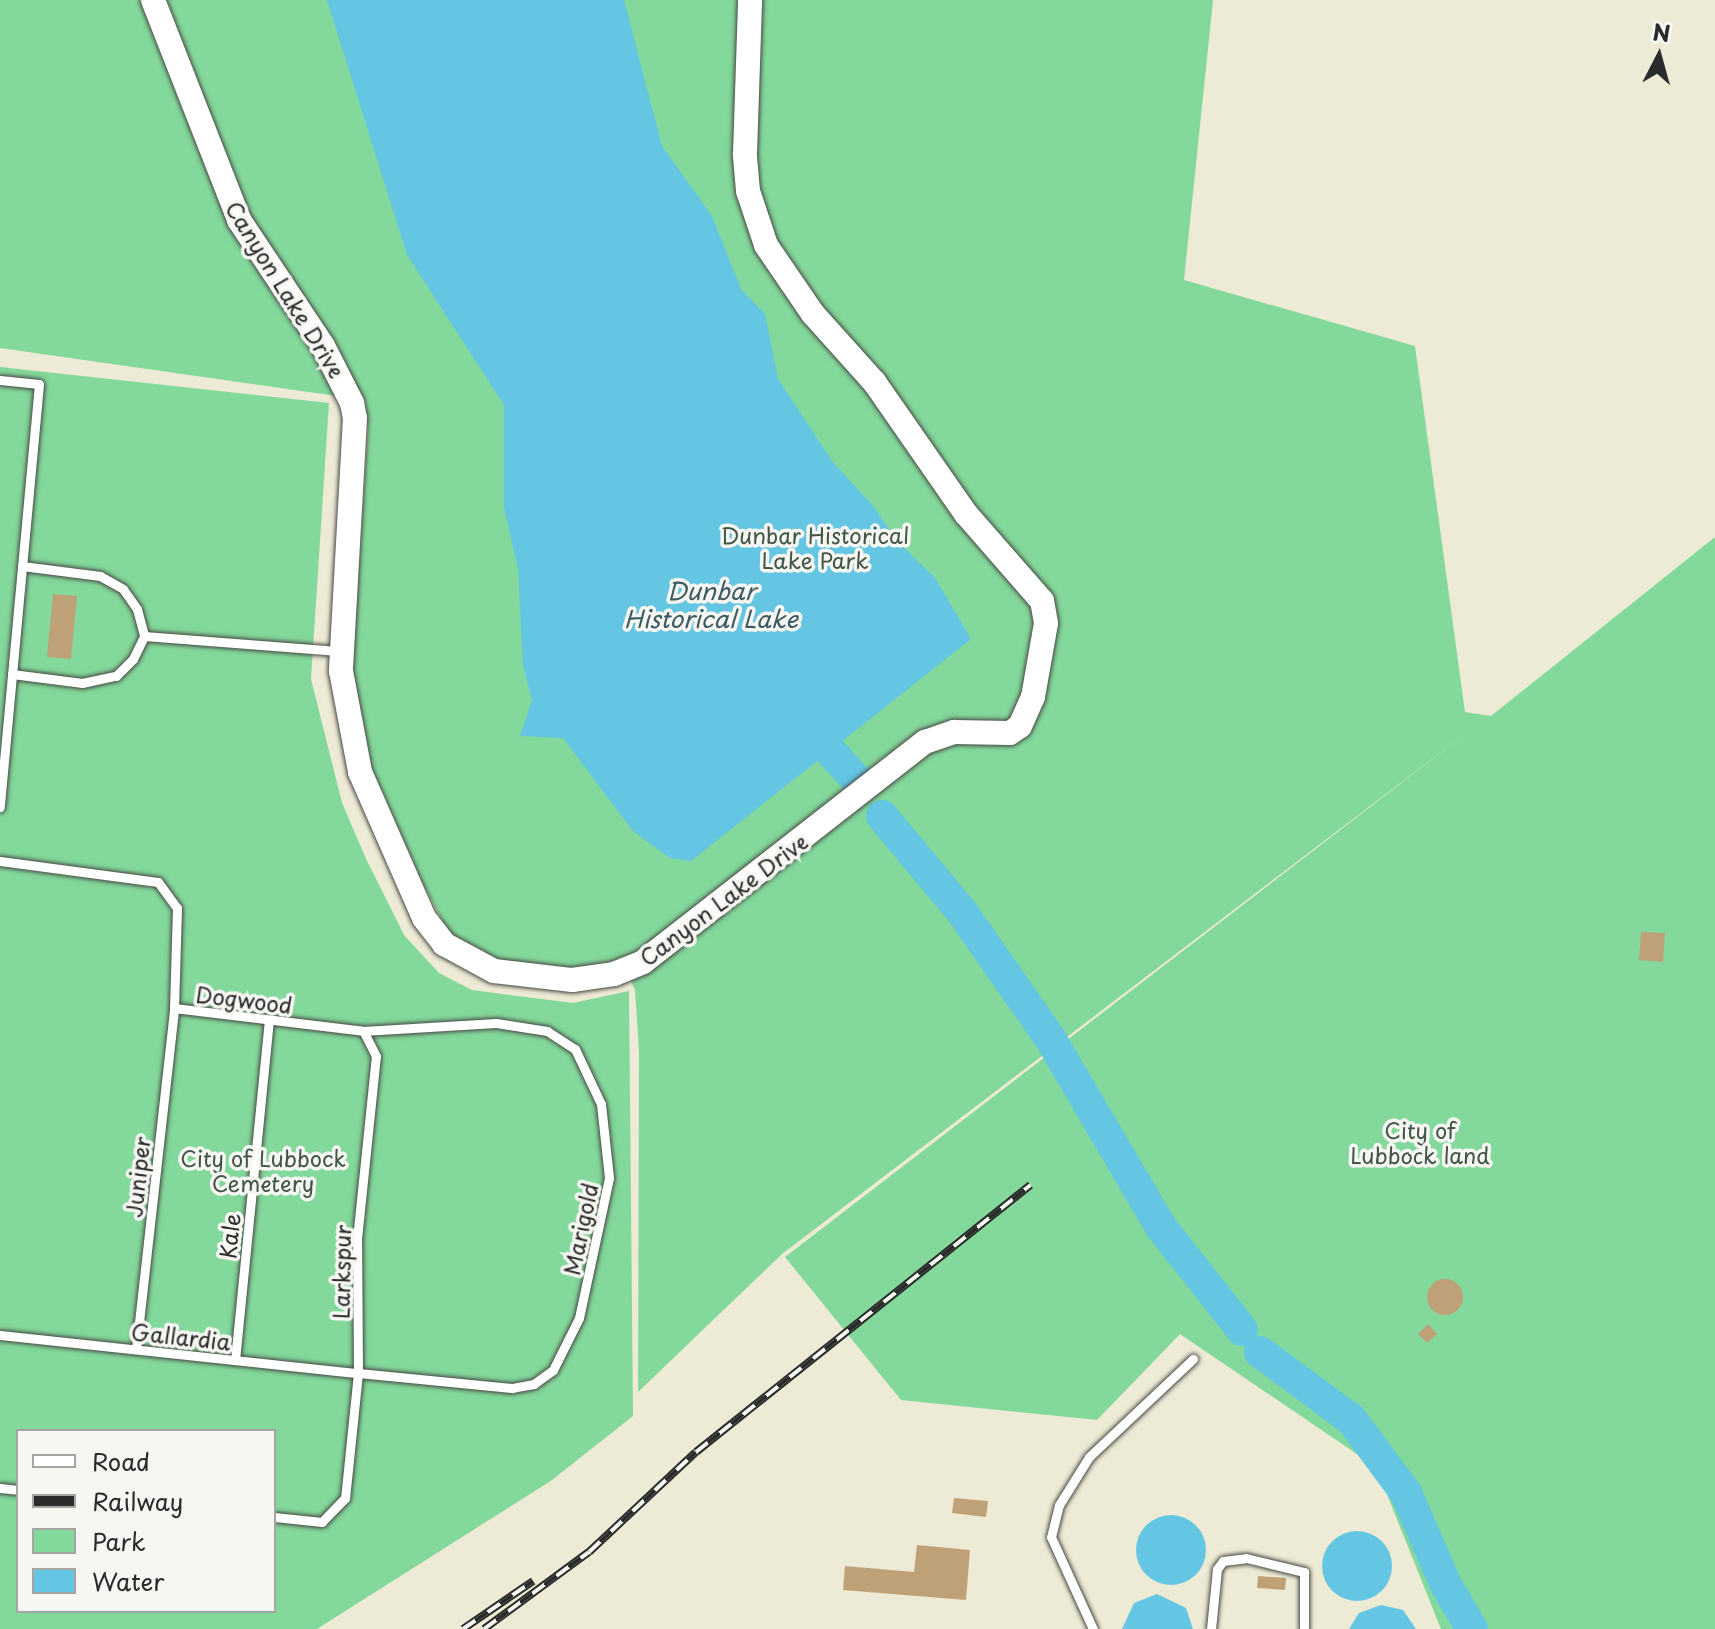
<!DOCTYPE html>
<html>
<head>
<meta charset="utf-8">
<style>
	body { margin:0 }
	#map { position:relative; width:1715px; height:1629px; overflow:hidden; background:#edead5; font-family:"Playpen Sans",sans-serif }
	div>[style] { position:absolute }
	[style*='--x'] { left:calc(var(--x)*1px); top:calc(var(--y)*1px); width:calc(var(--w)*1px); rotate:calc(var(--a)*1deg) }
	.green>* { inset:0; background:#83d89b }
	.water>* { inset:0; background:#64c6e2 }
	.round { border-radius:50% }
	.river>* { height:32px; margin:-16px; padding:0 16px; transform-origin:16px; border-radius:16px; background:#64c6e2 }
	.building>* { inset:0; background:#bfa178 }
	.roads { filter:drop-shadow(0 0 2px #484844) drop-shadow(0 0 2px #484844) }
	.service>* { height:9px; margin:-4.5px; padding:0 4.5px; transform-origin:4.5px; border-radius:4.5px; background:#fff }
	.tertiary>* { height:24px; margin:-12px; padding:0 12px; transform-origin:12px; border-radius:12px; background:#fff }
	.rail>* { height:8px; margin-top:-4px; transform-origin:0; background:repeating-linear-gradient(90deg,#f6f6f2 0 15px,#2b2b2b 0 30px); box-sizing:border-box; border-block:2px solid #2b2b2b }
	span { translate:-50% -50%; white-space:nowrap; text-align:center; line-height:1.15; -webkit-text-stroke:7px #f6f6f2; paint-order:stroke }
	.street-label { font-size:22px; color:#2b2b2b }
	.park-label { font-size:22px; color:#415647 }
	.water-label { font-size:24px; color:#3c5a62; font-style:italic }
	.legend { position:absolute; left:16px; top:1429px; width:260px; height:184px; box-sizing:border-box; background:#f6f6f2; border:2px solid #a5a5a2; margin:0; padding:10px 14px; list-style:none; font-size:24px; color:#2b2b2b }
	.legend li { display:flex; align-items:center; gap:16px; height:40px }
	.legend b { width:40px; border:2px solid #a5a5a2 }
	.north { position:absolute; left:1619px; top:16px; width:80px; height:80px; -webkit-text-stroke:6px #f6f6f2; paint-order:stroke; rotate:6deg; font-size:22px; font-weight:700; line-height:32px; text-align:center; color:#2b2b2b }
	.north::after { content:''; display:block; margin:auto; width:28px; height:36px; background:#2b2b2b; clip-path:polygon(50% 0,100% 100%,50% 72%,0 100%) }
</style>
</head>
<body>
<div id="map">
	<div class="green">
		<div style="clip-path:polygon(0 0,1213px 0,1184px 280px,1415px 346px,1465px 712px,1491px 716px,1715px 537px,1715px 1629px,1441px 1629px,1376px 1467px,1180px 1334px,1097px 1420px,901px 1400px,785px 1257px,1474px 727px,782px 1254px,638px 1392px,639px 1052px,635px 990px,621px 959px,578px 968px,493px 959px,449px 933px,424px 886px,370px 764px,352px 674px,368px 430px,365px 400px,0 348px)"></div>
		<div style="clip-path:polygon(evenodd,0 367px,329px 403px,311px 679px,342px 803px,367px 861px,404px 935px,439px 973px,472px 990px,573px 1003px,629px 991px,633px 1416px,552px 1480px,317px 1629px,0 1629px,0 367px,18px 1431px,274px 1431px,274px 1611px,18px 1611px,18px 1431px)"></div>
	</div>
	<div class="water">
		<div style="clip-path:polygon(327px 0,624px 0,662px 146px,712px 216px,741px 289px,765px 314px,778px 379px,832px 461px,875px 508px,897px 541px,935px 578px,971px 639px,691px 861px,670px 858px,633px 831px,563px 738px,520px 736px,532px 700px,523px 665px,518px 569px,504px 508px,504px 405px,407px 255px)"></div>
		<div class="round" style="left:1136px;top:1515px;width:70px;height:70px"></div>
		<div class="round" style="left:1322px;top:1531px;width:70px;height:70px"></div>
		<div style="clip-path:polygon(1157px 1594px,1186px 1608px,1193px 1629px,1122px 1629px,1134px 1603px)"></div>
		<div style="clip-path:polygon(1381px 1605px,1403px 1610px,1416px 1629px,1349px 1629px,1359px 1613px)"></div>
	</div>
	<div class="river">
		<div style="--x:802;--y:720;--w:77;--a:47.6"></div>
		<div style="--x:882;--y:816;--w:125;--a:50.2"></div>
		<div style="--x:962;--y:912;--w:154;--a:55.1"></div>
		<div style="--x:1050;--y:1038;--w:219;--a:59.6"></div>
		<div style="--x:1161;--y:1227;--w:131;--a:51.8"></div>
		<div style="--x:1260;--y:1352;--w:113;--a:36.4"></div>
		<div style="--x:1351;--y:1419;--w:92;--a:53.4"></div>
		<div style="--x:1406;--y:1493;--w:100;--a:66.5"></div>
		<div style="--x:1446;--y:1585;--w:51;--a:59.4"></div>
	</div>
	<div class="building">
		<div style="clip-path:polygon(53px 594px,77px 596px,71px 659px,47px 657px)"></div>
		<div style="clip-path:polygon(1641px 932px,1665px 933px,1663px 962px,1639px 960px)"></div>
		<div class="round" style="left:1427px;top:1279px;width:36px;height:36px"></div>
		<div style="clip-path:polygon(1428px 1324px,1437px 1334px,1427px 1343px,1418px 1334px)"></div>
		<div style="clip-path:polygon(954px 1498px,988px 1501px,986px 1517px,952px 1513px)"></div>
		<div style="clip-path:polygon(917px 1545px,970px 1550px,966px 1600px,843px 1590px,845px 1566px,914px 1572px)"></div>
		<div style="clip-path:polygon(1258px 1576px,1286px 1578px,1285px 1590px,1257px 1588px)"></div>
	</div>
	<div class="roads">
		<div class="service">
			<div style="--x:0;--y:380;--w:39;--a:6"></div>
			<div style="--x:39;--y:384;--w:425;--a:95.3"></div>
			<div style="--x:22;--y:566;--w:79;--a:7.3"></div>
			<div style="--x:100;--y:576;--w:26;--a:29"></div>
			<div style="--x:123;--y:589;--w:24;--a:55"></div>
			<div style="--x:137;--y:609;--w:28;--a:75"></div>
			<div style="--x:144;--y:636;--w:198;--a:4.4"></div>
			<div style="--x:12;--y:674;--w:71;--a:7.3"></div>
			<div style="--x:82;--y:683;--w:35;--a:-12"></div>
			<div style="--x:116;--y:676;--w:24;--a:-45"></div>
			<div style="--x:133;--y:659;--w:25;--a:-64"></div>
			<div style="--x:0;--y:861;--w:159;--a:7.6"></div>
			<div style="--x:158;--y:882;--w:32;--a:54"></div>
			<div style="--x:177;--y:908;--w:100;--a:91.7"></div>
			<div style="--x:174;--y:1008;--w:190;--a:6.9"></div>
			<div style="--x:363;--y:1031;--w:133;--a:-3.4"></div>
			<div style="--x:496;--y:1023;--w:52;--a:8.9"></div>
			<div style="--x:547;--y:1031;--w:33;--a:33"></div>
			<div style="--x:575;--y:1049;--w:61;--a:64.7"></div>
			<div style="--x:601;--y:1104;--w:74;--a:83.8"></div>
			<div style="--x:609;--y:1178;--w:143;--a:102.1"></div>
			<div style="--x:579;--y:1318;--w:58;--a:116.6"></div>
			<div style="--x:553;--y:1370;--w:24;--a:144"></div>
			<div style="--x:534;--y:1384;--w:22;--a:170"></div>
			<div style="--x:512;--y:1388;--w:155;--a:-174.4"></div>
			<div style="--x:358;--y:1373;--w:126;--a:95.9"></div>
			<div style="--x:345;--y:1498;--w:33;--a:134"></div>
			<div style="--x:322;--y:1522;--w:48;--a:-174.1"></div>
			<div style="--x:0;--y:1335;--w:360;--a:6.1"></div>
			<div style="--x:358;--y:1373;--w:134;--a:-90.4"></div>
			<div style="--x:357;--y:1239;--w:184;--a:-84.1"></div>
			<div style="--x:376;--y:1056;--w:28;--a:-117"></div>
			<div style="--x:136;--y:1349;--w:343;--a:-83.6"></div>
			<div style="--x:235;--y:1360;--w:341;--a:-84.3"></div>
			<div style="--x:0;--y:1488;--w:18;--a:6"></div>
			<div style="--x:1093;--y:1629;--w:101;--a:-114.5"></div>
			<div style="--x:1051;--y:1537;--w:33;--a:-76"></div>
			<div style="--x:1059;--y:1505;--w:57;--a:-58"></div>
			<div style="--x:1089;--y:1457;--w:143;--a:-43.3"></div>
			<div style="--x:1211;--y:1629;--w:60;--a:-84.3"></div>
			<div style="--x:1217;--y:1569;--w:10;--a:-53"></div>
			<div style="--x:1223;--y:1561;--w:23;--a:-7"></div>
			<div style="--x:1246;--y:1558;--w:60;--a:13.6"></div>
			<div style="--x:1304;--y:1572;--w:57;--a:90"></div>
		</div>
		<div class="tertiary">
			<div style="--x:153;--y:0;--w:236;--a:68.6"></div>
			<div style="--x:239;--y:220;--w:151;--a:56.3"></div>
			<div style="--x:323;--y:346;--w:64;--a:63"></div>
			<div style="--x:352;--y:403;--w:15;--a:79"></div>
			<div style="--x:355;--y:418;--w:253;--a:93.2"></div>
			<div style="--x:341;--y:671;--w:103;--a:79.3"></div>
			<div style="--x:360;--y:772;--w:159;--a:66.3"></div>
			<div style="--x:424;--y:918;--w:33;--a:52"></div>
			<div style="--x:444;--y:944;--w:57;--a:28.4"></div>
			<div style="--x:494;--y:971;--w:79;--a:6.6"></div>
			<div style="--x:572;--y:980;--w:42;--a:-8.1"></div>
			<div style="--x:614;--y:974;--w:31;--a:-22"></div>
			<div style="--x:643;--y:962;--w:358;--a:-38"></div>
			<div style="--x:925;--y:742;--w:31;--a:-19"></div>
			<div style="--x:954;--y:732;--w:56;--a:1"></div>
			<div style="--x:1010;--y:733;--w:12;--a:-35"></div>
			<div style="--x:1020;--y:726;--w:32;--a:-66"></div>
			<div style="--x:1033;--y:697;--w:75;--a:-80"></div>
			<div style="--x:1046;--y:623;--w:22;--a:-100"></div>
			<div style="--x:1042;--y:601;--w:116;--a:-131.1"></div>
			<div style="--x:966;--y:514;--w:160;--a:-124.8"></div>
			<div style="--x:875;--y:383;--w:93;--a:-131.9"></div>
			<div style="--x:813;--y:314;--w:83;--a:-124.3"></div>
			<div style="--x:766;--y:245;--w:57;--a:-108.4"></div>
			<div style="--x:748;--y:191;--w:37;--a:-95"></div>
			<div style="--x:745;--y:154;--w:154;--a:-88.1"></div>
		</div>
	</div>
	<div class="rail">
		<div style="--x:463;--y:1629;--w:85;--a:-34.4"></div>
		<div style="--x:484;--y:1629;--w:130;--a:-36.3"></div>
		<div style="--x:589;--y:1552;--w:146;--a:-43.1"></div>
		<div style="--x:696;--y:1452;--w:428;--a:-38.6"></div>
	</div>
	<div class="street-label">
		<span style="left:286px;top:289px;rotate:58deg">Canyon Lake Drive</span>
		<span style="left:723px;top:899px;rotate:-37deg">Canyon Lake Drive</span>
		<span style="left:244px;top:999px;rotate:7deg">Dogwood</span>
		<span style="left:137px;top:1177px;rotate:-84deg">Juniper</span>
		<span style="left:580px;top:1229px;rotate:-78deg">Marigold</span>
		<span style="left:229px;top:1236px;rotate:-84deg">Kale</span>
		<span style="left:341px;top:1272px;rotate:-89deg">Larkspur</span>
		<span style="left:181px;top:1336px;rotate:6deg">Gallardia</span>
	</div>
	<div class="park-label">
		<span style="left:815px;top:547px">Dunbar Historical<br>Lake Park</span>
		<span style="left:1420px;top:1142px">City of<br>Lubbock land</span>
		<span style="left:263px;top:1170px">City of Lubbock<br>Cemetery</span>
	</div>
	<div class="water-label">
		<span style="left:711px;top:605px">Dunbar<br>Historical Lake</span>
	</div>
	<ul class="legend">
	<li><b style="height:10px;background:#fff"></b>Road</li>
	<li><b style="height:10px;background:#2b2b2b"></b>Railway</li>
	<li><b style="height:22px;background:#83d89b"></b>Park</li>
	<li><b style="height:22px;background:#64c6e2"></b>Water</li>
	</ul>
	<div class="north">N</div>
</div>
</body>
</html>
